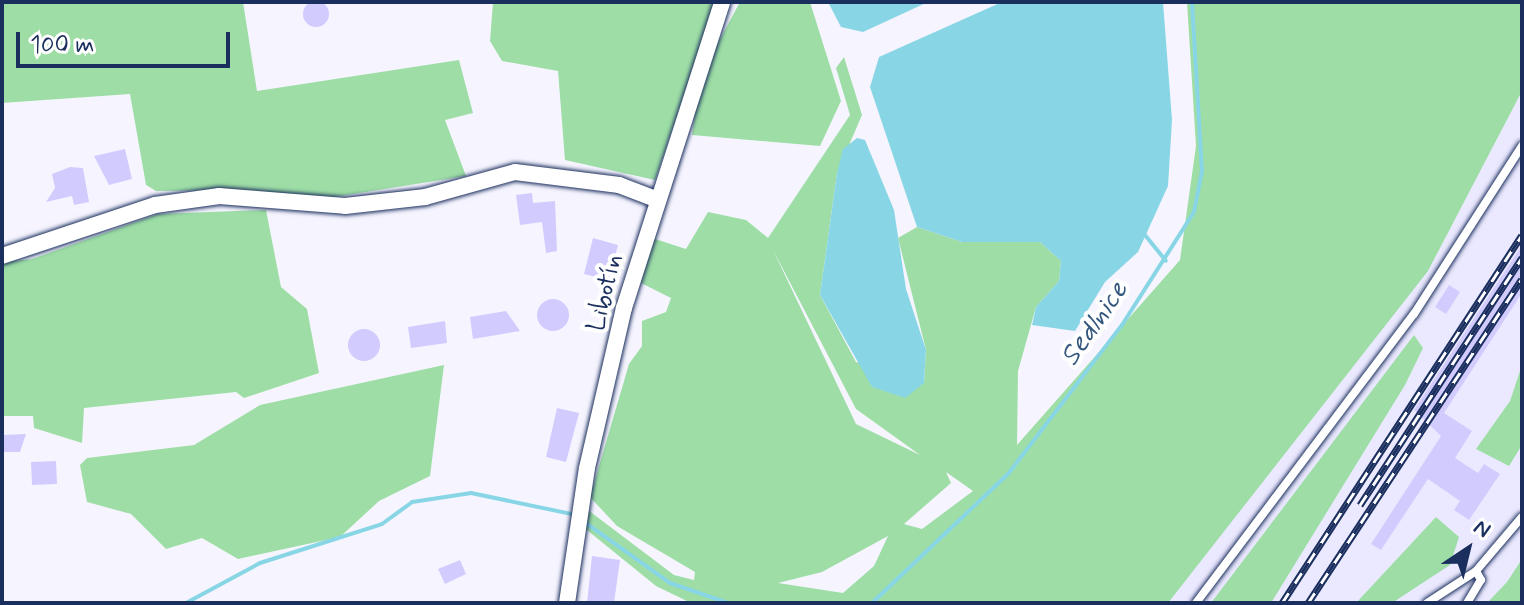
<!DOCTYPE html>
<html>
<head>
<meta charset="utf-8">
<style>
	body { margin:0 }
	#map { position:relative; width:1524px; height:605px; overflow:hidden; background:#f6f5ff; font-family:Mynerve,sans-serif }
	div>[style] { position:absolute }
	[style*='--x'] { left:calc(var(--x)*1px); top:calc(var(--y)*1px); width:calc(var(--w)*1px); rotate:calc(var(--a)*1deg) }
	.built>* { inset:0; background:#ebe9ff }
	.green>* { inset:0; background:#9edea6 }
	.water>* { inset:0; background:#88d6e5 }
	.stream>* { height:4px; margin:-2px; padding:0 2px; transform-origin:2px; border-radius:2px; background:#88d6e5 }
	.building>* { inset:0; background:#d2ccfe }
	.round { border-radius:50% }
	.roads { filter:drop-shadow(0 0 2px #1b2f5e) drop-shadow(0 0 2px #1b2f5e) }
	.lane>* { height:8px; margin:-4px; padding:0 4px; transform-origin:4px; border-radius:4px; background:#fff }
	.street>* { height:16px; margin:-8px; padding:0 8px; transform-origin:8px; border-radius:8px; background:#fff }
	.rail>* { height:7px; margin-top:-3.5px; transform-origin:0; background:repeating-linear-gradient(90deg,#fff 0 12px,#1b2f5e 0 24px); box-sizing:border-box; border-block:2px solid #1b2f5e }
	span { translate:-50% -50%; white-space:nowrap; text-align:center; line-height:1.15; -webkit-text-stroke:8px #fff; paint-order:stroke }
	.street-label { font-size:26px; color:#1b2f5e }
	.water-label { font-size:28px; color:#365980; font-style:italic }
	.frame { position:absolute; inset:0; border:4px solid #1b2f5e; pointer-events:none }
	.north { position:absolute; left:1428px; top:509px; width:80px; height:80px; -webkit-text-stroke:6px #fff; paint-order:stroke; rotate:35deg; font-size:22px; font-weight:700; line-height:32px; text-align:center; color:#1b2f5e }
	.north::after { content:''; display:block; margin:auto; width:28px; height:36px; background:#1b2f5e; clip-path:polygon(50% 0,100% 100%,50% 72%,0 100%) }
	.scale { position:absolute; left:16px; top:32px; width:214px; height:36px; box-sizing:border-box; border:4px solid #1b2f5e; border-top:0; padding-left:10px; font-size:24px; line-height:28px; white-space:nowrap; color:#1b2f5e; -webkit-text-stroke:6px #fff; paint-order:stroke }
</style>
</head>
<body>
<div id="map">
	<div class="built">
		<div style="clip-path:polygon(1522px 2px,1522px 603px,1110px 603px)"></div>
	</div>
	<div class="green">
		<div style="clip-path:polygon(2px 2px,243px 2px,257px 91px,459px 60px,473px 113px,445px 120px,466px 176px,322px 199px,249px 190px,156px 191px,146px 185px,130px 94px,2px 103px)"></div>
		<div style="clip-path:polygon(493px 2px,716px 2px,655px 180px,565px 160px,558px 71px,502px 61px,490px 41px)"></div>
		<div style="clip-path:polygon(740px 2px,810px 2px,841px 101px,820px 146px,692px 135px,700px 76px)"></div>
		<div style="clip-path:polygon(evenodd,1187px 2px,1522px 2px,1522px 91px,1428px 271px,1168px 603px,691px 603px,656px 586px,582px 526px,584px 507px,674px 575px,694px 580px,695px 572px,617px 526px,590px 497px,629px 364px,642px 346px,642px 321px,666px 312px,671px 298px,639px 282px,652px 238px,686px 249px,708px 212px,746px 220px,768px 238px,850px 115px,836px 68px,844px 57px,862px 115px,837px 173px,820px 295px,856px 362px,924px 383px,926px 350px,898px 238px,917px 227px,962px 242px,1040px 242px,1061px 261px,1059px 281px,1036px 307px,1018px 371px,1017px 445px,1180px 260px,1196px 146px,1187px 2px,773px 250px,856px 409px,920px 455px,856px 424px,773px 250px,1187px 2px,946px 472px,973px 491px,922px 529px,904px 524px,951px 483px,946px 472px,1187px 2px,888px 536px,874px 566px,843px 593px,778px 583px,822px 572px,888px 536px)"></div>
		<div style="clip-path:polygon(266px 210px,281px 287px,307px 309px,319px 373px,244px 398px,236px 392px,84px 408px,82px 443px,34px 428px,33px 416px,2px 416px,2px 262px,32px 259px,158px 214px)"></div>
		<div style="clip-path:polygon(1414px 335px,1423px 348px,1405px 385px,1271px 603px,1211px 603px)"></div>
		<div style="clip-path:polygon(444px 365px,430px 476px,379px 501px,340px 537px,238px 559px,202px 538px,166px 549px,131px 514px,87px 502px,80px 465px,87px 458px,194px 445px,260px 405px)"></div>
		<div style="clip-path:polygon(1522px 365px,1522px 445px,1509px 466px,1476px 449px,1510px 401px)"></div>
		<div style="clip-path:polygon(1436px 517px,1459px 537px,1450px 565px,1392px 603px,1356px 603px)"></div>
		<div style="clip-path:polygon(1522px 559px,1522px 603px,1487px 603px,1507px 582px)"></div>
	</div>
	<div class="water">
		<div style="clip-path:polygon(828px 2px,928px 2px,863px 32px,841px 27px)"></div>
		<div style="clip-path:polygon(1002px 2px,1163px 2px,1172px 120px,1168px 186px,1138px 252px,1105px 282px,1075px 331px,1032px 325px,1036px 307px,1059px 281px,1061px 261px,1040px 242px,962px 242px,917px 227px,870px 87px,879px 57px)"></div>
		<div style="clip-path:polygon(857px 138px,865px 140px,894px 210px,906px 289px,926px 350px,924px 383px,905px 398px,872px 387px,820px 295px,837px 173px,843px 149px)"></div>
	</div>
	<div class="stream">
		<div style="--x:1145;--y:235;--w:33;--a:51"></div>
		<div style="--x:583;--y:521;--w:107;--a:35.5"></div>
		<div style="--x:670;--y:583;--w:61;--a:19"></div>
		<div style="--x:186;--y:603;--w:84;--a:-28.4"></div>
		<div style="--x:260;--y:563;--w:128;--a:-17.7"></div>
		<div style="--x:382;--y:524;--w:37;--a:-36"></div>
		<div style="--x:412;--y:502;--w:60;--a:-8.7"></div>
		<div style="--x:471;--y:493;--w:107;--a:11.8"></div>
		<div style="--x:872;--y:603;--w:187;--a:-43.5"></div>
		<div style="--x:1008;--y:474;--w:188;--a:-52.6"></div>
		<div style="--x:1122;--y:325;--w:134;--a:-57.5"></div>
		<div style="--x:1194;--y:212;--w:42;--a:-79"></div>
		<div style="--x:1202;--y:171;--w:169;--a:-93.4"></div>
	</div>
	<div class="building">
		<div class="round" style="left:303px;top:1px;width:26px;height:26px"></div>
		<div style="clip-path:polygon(125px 149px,132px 179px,109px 185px,94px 156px)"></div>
		<div style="clip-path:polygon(70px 167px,83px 168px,89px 202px,74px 205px,72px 196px,46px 202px,55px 188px,52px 174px)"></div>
		<div style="clip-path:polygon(532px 193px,533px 203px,555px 201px,557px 251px,546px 253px,542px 222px,520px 225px,516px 195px)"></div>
		<div style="clip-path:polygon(593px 238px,618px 245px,609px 280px,584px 274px)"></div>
		<div style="clip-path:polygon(1522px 245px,1522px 293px,1444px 413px,1472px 431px,1455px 458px,1478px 473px,1484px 464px,1500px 474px,1469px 520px,1454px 510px,1460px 501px,1428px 479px,1381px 550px,1371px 544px,1441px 436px,1414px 410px)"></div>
		<div style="clip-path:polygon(1449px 285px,1460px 292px,1446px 314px,1435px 307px)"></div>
		<div class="round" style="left:537px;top:299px;width:32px;height:32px"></div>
		<div style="clip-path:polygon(506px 311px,520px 331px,473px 339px,470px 317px)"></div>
		<div style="clip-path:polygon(445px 321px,447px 343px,411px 348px,408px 327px)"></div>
		<div class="round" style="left:348px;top:329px;width:32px;height:32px"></div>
		<div style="clip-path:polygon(557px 408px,579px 413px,566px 462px,546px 457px)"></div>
		<div style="clip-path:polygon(26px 434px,20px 452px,2px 452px,2px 435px)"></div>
		<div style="clip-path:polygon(56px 461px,57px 484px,32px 485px,31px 462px)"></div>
		<div style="clip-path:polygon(592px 556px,620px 560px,614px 603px,587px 603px)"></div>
		<div style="clip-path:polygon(460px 560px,466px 574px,445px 584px,438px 569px)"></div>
	</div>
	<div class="roads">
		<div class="lane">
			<div style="--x:1196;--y:603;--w:362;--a:-53"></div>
			<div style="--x:1414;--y:314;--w:200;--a:-57.3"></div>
			<div style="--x:1427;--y:603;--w:59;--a:-33.1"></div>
			<div style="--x:1476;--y:571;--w:71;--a:-49.6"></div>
			<div style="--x:1467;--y:603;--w:27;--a:-59"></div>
			<div style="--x:1481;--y:580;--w:10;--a:-119"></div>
		</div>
		<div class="street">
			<div style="--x:2;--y:256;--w:161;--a:-18.4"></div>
			<div style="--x:155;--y:205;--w:65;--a:-8"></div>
			<div style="--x:219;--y:196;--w:126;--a:4.5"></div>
			<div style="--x:345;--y:206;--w:81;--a:-6.4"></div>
			<div style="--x:425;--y:197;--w:93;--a:-15.5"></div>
			<div style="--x:515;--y:172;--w:105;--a:7.1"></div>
			<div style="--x:619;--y:185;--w:42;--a:21"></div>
			<div style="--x:567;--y:603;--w:136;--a:-81.6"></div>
			<div style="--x:587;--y:468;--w:164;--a:-77"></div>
			<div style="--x:624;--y:308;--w:321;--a:-72.2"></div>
		</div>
	</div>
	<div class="rail">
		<div style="--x:1360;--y:505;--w:296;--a:-56.8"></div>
		<div style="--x:1282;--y:603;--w:439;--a:-56.9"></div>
		<div style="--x:1308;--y:603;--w:388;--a:-56.6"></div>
	</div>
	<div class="street-label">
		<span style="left:606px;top:293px;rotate:-76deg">Libotín</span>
	</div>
	<div class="water-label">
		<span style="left:1095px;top:324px;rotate:-55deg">Sedlnice</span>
	</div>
	<div class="frame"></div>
	<div class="north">N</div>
	<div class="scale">100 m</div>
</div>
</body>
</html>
